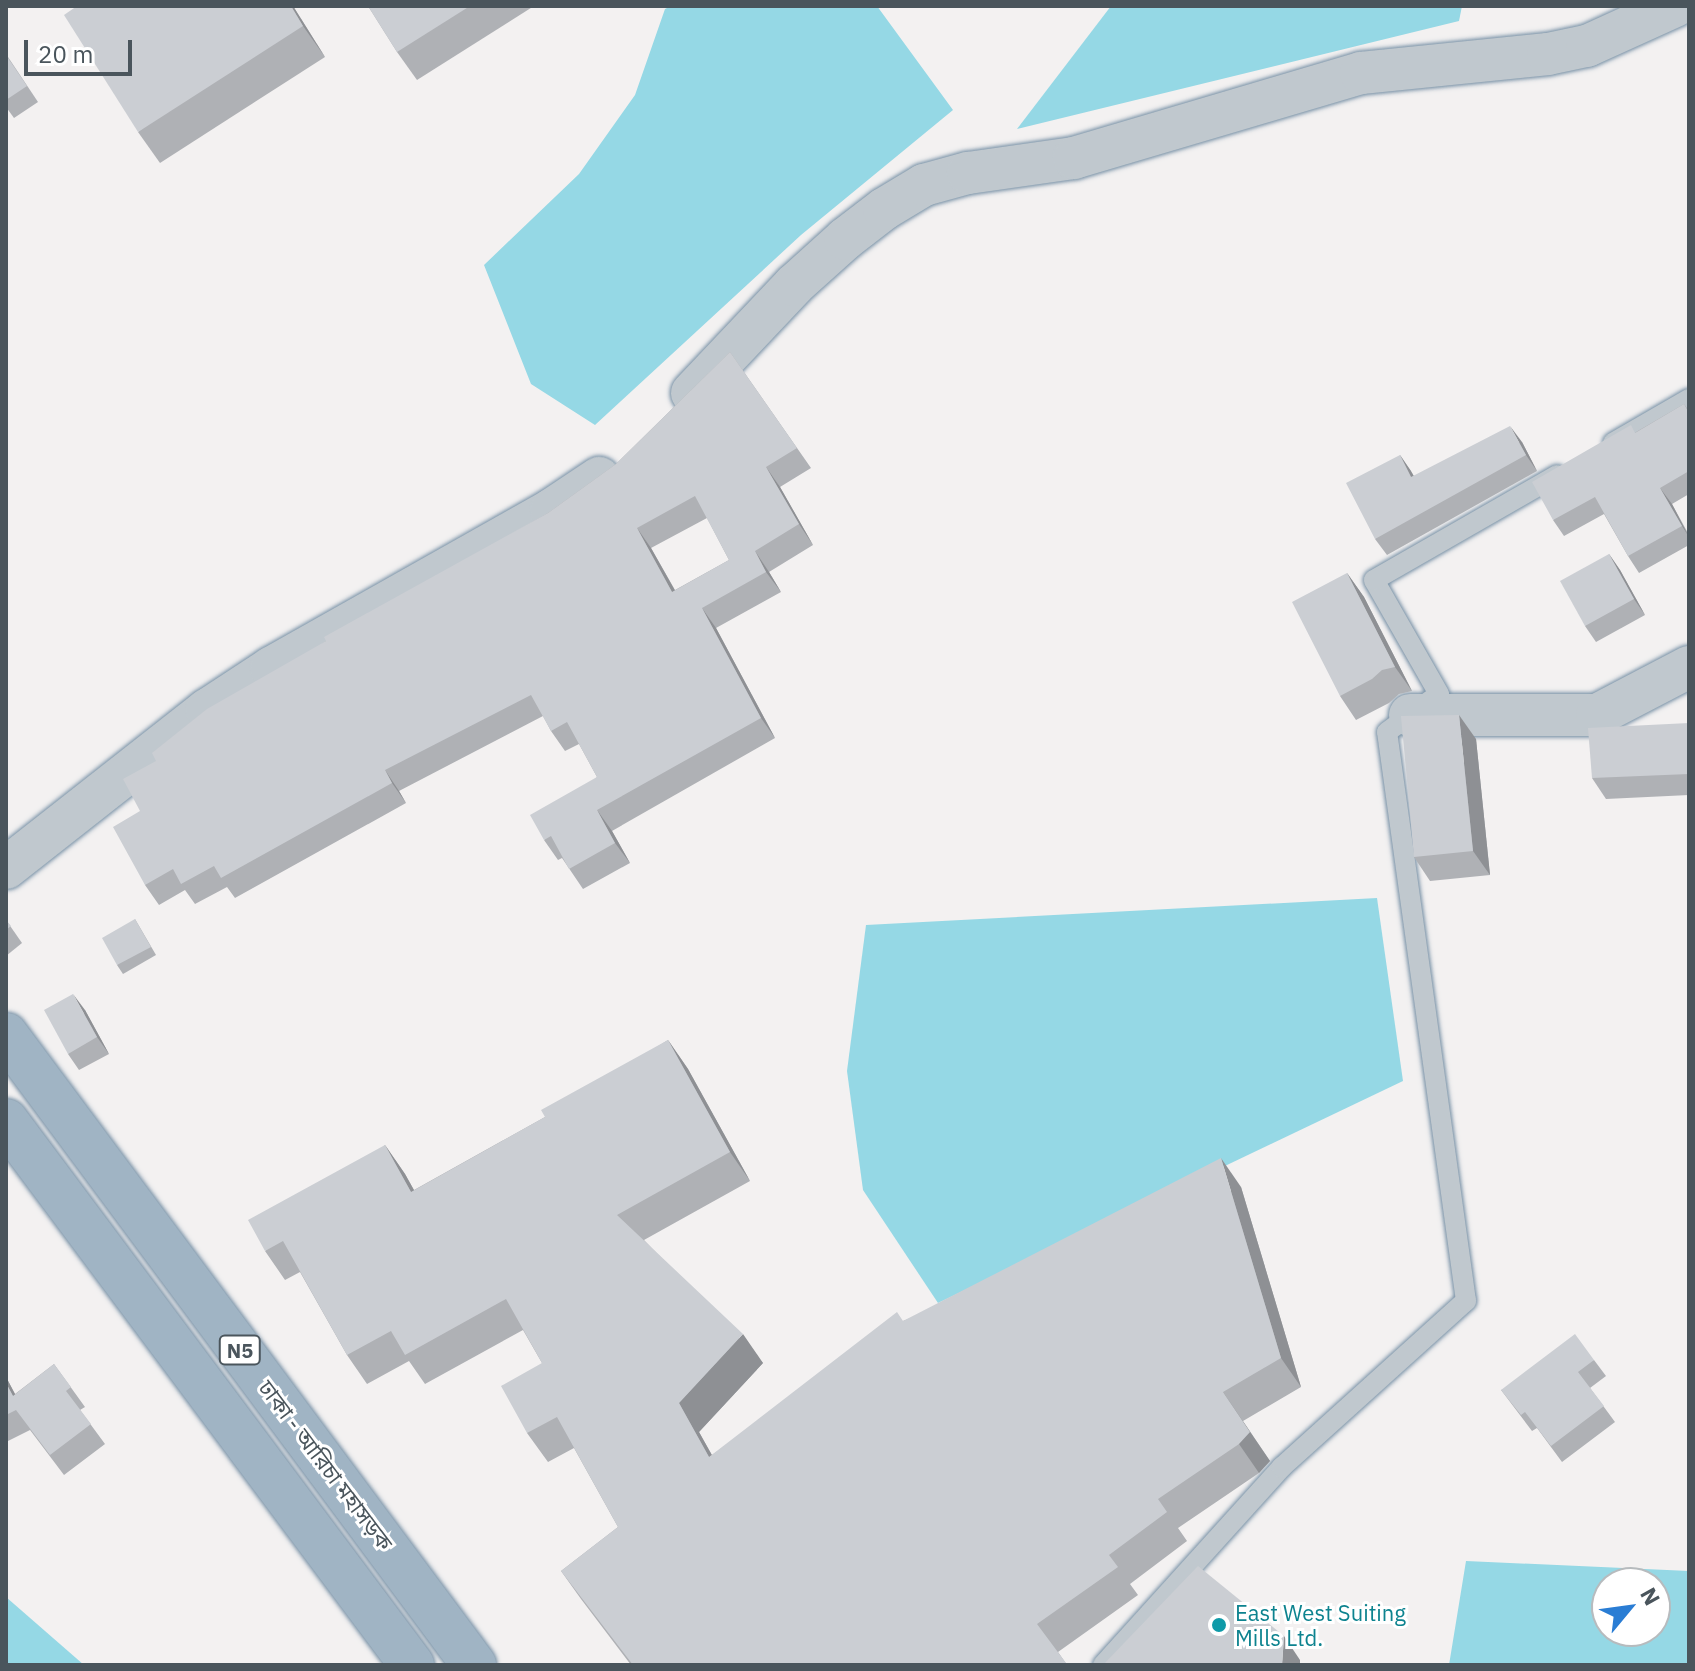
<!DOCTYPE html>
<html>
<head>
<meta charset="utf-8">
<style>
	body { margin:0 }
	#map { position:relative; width:1695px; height:1671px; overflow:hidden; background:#f3f1f1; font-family:"IBM Plex Sans","Noto Sans Bengali",sans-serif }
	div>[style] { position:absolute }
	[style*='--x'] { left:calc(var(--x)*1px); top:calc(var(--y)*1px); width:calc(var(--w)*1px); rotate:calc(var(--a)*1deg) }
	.water>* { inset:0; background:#95d8e5 }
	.roads { filter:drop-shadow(0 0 2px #7891a6) drop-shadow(0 0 2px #7891a6) }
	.service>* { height:20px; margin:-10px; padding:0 10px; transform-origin:10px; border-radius:10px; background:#c0c8ce }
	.minor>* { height:42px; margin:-21px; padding:0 21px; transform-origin:21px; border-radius:21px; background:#c0c8ce }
	.trunk>* { height:44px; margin:-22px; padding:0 22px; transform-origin:22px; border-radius:22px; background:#a0b4c4 }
	.wall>* { inset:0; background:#afb1b5 }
	.shaded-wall>* { inset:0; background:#8e9094 }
	.building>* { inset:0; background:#cbced3 }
	.dots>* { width:22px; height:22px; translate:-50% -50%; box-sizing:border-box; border:4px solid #fff; border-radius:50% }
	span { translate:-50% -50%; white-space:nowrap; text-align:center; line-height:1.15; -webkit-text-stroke:6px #fff; paint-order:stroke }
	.shield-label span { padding:2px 6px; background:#fff; border:2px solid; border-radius:6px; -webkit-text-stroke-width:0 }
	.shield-label { font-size:20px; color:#4a555c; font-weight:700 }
	.street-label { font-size:22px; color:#4a555c }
	.culture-label { font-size:22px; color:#0d838f }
	.left { translate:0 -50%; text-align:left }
	.frame { position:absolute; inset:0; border:8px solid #4a555c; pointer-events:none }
	.north { position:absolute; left:1591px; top:1567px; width:80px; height:80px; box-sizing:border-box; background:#fff; border:2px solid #b7bbbe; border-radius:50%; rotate:61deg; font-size:22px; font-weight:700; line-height:32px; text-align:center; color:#4a555c }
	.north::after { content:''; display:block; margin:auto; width:28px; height:36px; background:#2a7dd4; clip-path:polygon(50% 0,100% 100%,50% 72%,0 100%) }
	.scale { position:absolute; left:24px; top:40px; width:108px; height:36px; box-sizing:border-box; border:4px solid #4a555c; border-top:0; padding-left:10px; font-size:24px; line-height:28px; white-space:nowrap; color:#4a555c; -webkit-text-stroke:6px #fff; paint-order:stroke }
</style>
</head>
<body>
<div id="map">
	<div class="water">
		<div style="clip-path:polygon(671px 6px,877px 6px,953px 110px,801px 235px,595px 425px,531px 384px,484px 265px,579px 174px,635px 95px,665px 9px)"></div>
		<div style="clip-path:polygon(1111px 6px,1462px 6px,1459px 21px,1017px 129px)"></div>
		<div style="clip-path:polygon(1377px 898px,1403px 1081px,938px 1303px,863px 1190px,847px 1071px,866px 925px)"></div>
		<div style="clip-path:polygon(evenodd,1466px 1561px,1689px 1571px,1689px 1665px,1449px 1665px,1466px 1561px,1655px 1583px,1655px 1631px,1607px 1631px,1607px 1583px,1655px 1583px)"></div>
		<div style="clip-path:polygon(6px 1597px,84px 1665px,6px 1665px)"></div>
	</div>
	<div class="roads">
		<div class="service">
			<div style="--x:1613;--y:443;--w:88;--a:-30.1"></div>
			<div style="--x:1103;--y:1665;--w:267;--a:-47.9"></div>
			<div style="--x:1282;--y:1467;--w:248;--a:-42.1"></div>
			<div style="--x:1466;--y:1301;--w:574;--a:-97.9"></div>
			<div style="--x:1387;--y:732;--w:64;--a:-36.2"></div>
			<div style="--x:1439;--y:694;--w:131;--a:-119.7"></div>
			<div style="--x:1374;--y:580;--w:211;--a:-29.8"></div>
		</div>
		<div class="minor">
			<div style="--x:692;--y:393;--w:149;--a:-46.6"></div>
			<div style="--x:794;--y:285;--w:69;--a:-42"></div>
			<div style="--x:845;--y:239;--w:49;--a:-37.6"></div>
			<div style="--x:884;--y:209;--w:47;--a:-31"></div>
			<div style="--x:924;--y:185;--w:46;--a:-15.3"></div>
			<div style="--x:968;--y:173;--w:107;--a:-8.1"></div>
			<div style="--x:1074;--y:158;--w:299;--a:-16.5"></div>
			<div style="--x:1361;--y:73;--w:188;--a:-5.8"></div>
			<div style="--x:1548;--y:54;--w:40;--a:-12"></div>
			<div style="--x:1587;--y:46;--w:97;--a:-24.4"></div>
			<div style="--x:1410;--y:715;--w:187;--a:0"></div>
			<div style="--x:1597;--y:715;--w:104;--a:-27.6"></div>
			<div style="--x:6;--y:868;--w:256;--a:-38.2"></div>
			<div style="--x:207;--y:710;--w:77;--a:-33.3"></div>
			<div style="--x:271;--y:668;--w:322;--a:-29.4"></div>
			<div style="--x:551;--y:510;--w:58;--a:-33.7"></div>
		</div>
		<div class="trunk">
			<div style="--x:6;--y:1035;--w:785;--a:53.39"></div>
			<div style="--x:6;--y:1121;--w:679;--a:53.27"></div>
		</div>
	</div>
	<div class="wall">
		<div style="clip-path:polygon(293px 6px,325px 57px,160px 163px,138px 132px)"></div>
		<div style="clip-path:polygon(368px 6px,534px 6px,417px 80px,397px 52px)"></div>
		<div style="clip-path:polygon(6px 54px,38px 102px,14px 118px,6px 107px)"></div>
		<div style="clip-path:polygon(evenodd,730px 352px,811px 468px,780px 487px,813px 545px,769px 572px,781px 592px,716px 628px,775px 738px,612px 831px,630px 863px,583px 889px,562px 858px,558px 860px,544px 840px,597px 777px,579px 744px,565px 751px,551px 731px,543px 716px,399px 791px,406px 803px,235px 898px,227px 887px,195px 904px,185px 890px,159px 905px,145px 885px,140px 811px,156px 761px,326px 641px,548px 513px,616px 464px,730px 352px,707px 518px,729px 560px,675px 590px,651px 548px,707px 518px)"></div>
		<div style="clip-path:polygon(1684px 404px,1689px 411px,1689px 494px,1672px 504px,1689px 535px,1689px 545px,1639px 573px,1628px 556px,1604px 514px,1564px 536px,1553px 520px,1636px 432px)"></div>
		<div style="clip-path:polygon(1522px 442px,1537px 471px,1387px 555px,1375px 539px,1400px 455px,1414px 476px)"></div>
		<div style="clip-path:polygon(1609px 554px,1620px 570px,1645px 615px,1596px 642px,1585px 626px)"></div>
		<div style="clip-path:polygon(1347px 573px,1364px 597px,1412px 691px,1399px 694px,1389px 703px,1356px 720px,1340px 696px)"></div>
		<div style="clip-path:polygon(1689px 723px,1689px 795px,1606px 799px,1592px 778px)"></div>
		<div style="clip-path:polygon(1476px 739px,1490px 875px,1430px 881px,1414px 857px)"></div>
		<div style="clip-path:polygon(135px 919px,156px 955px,123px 974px,117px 965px)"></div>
		<div style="clip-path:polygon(6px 920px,22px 943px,6px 956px)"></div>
		<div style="clip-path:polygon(85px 1010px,109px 1054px,79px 1070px,68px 1054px)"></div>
		<div style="clip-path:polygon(668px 1040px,688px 1069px,750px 1181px,644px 1240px,763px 1363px,699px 1432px,712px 1455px,903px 1321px,1241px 1187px,1301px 1387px,1243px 1421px,1270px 1461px,1259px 1473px,1178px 1528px,1187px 1541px,1130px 1584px,1138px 1595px,1058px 1652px,1067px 1665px,631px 1665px,581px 1599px,561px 1571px,618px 1527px,574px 1448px,548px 1462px,527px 1433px,542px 1363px,523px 1330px,425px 1384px,409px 1361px,367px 1384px,347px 1355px,300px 1272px,285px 1280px,265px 1251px,385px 1145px,405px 1174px,414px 1190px,545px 1117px)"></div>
		<div style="clip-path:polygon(1594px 1360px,1606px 1376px,1590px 1388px,1615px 1422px,1562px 1462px,1537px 1428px,1532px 1431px,1501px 1390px)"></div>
		<div style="clip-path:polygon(54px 1364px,85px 1407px,80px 1410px,105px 1444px,64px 1475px,30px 1430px,6px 1442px,6px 1377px,15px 1394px)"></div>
	</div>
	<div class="shaded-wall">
		<div style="clip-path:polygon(291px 6px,293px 6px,325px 57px,303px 26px)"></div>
		<div style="clip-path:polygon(1510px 426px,1522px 442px,1537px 471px,1526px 455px)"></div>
		<div style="clip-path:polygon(1400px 455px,1411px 471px,1423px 494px,1411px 477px)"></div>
		<div style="clip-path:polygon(766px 467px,780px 487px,813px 545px,799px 524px)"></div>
		<div style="clip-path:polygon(1660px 488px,1672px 504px,1689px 537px,1682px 526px)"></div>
		<div style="clip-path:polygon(637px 528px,651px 548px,687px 612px,672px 592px)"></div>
		<div style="clip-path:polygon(755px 551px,769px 572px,781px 592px,766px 572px)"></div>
		<div style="clip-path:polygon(1609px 554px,1620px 570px,1645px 615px,1634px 599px)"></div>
		<div style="clip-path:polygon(1347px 573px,1364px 597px,1412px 691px,1395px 667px)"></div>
		<div style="clip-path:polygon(702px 608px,716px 628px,775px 738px,761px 718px)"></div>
		<div style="clip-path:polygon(1459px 715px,1476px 739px,1490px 875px,1473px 851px)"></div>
		<div style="clip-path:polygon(385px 770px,399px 791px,406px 803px,392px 783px)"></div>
		<div style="clip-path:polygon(597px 810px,612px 831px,630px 863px,615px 843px)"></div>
		<div style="clip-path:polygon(73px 994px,85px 1010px,109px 1054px,97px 1037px)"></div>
		<div style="clip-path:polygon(668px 1040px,688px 1069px,750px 1181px,730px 1152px)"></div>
		<div style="clip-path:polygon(385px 1145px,405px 1174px,431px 1221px,411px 1192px)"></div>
		<div style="clip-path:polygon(1221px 1158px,1241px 1187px,1301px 1387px,1281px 1358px)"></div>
		<div style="clip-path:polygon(743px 1334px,763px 1363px,699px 1432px,729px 1486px,709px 1457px,679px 1403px)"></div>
		<div style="clip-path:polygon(6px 1377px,26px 1415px,13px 1396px,6px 1383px)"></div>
		<div style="clip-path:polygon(1223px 1392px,1270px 1461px,1259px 1473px,1239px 1444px)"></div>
		<div style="clip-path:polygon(1284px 1636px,1300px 1660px,1300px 1665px,1282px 1665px)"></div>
	</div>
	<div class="building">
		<div style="clip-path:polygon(77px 6px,291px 6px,303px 26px,138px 132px,64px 15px)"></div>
		<div style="clip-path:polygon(368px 6px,470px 6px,397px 52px)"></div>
		<div style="clip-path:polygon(6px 55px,27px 86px,6px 100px)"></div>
		<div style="clip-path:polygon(evenodd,730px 352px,797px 448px,766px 467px,799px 524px,755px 551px,766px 572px,702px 608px,761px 718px,597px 810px,615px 843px,569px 869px,551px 836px,544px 840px,530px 815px,597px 777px,567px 722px,551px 731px,531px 695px,385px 770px,392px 783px,221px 878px,214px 866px,181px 884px,173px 869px,145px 885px,113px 827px,140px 811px,123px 779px,156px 761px,152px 753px,207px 709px,326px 641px,324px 637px,548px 513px,616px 464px,730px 352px,695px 496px,729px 560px,672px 592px,637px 528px,695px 496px)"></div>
		<div style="clip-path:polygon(1684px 404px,1689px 413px,1689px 471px,1660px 488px,1682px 526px,1628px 556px,1595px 497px,1553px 520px,1532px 482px,1631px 425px,1635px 433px)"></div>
		<div style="clip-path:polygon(1510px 426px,1526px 455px,1375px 539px,1346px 483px,1400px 455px,1411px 477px)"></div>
		<div style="clip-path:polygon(1609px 554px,1634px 599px,1585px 626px,1560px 581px)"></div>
		<div style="clip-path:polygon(1347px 573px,1395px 667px,1382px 670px,1372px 679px,1340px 696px,1292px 602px)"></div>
		<div style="clip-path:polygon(1459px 715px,1473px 851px,1414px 857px,1401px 716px)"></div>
		<div style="clip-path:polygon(1689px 723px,1689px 774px,1592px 778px,1588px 728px)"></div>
		<div style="clip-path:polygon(135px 919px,151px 947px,117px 965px,102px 938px)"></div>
		<div style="clip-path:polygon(6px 920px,11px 926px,6px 930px)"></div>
		<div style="clip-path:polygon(73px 994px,97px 1037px,68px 1054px,44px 1010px)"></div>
		<div style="clip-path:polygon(668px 1040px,730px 1152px,617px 1215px,743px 1334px,679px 1403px,709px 1457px,897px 1312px,903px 1321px,1221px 1158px,1281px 1358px,1223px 1392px,1250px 1432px,1239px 1444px,1158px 1499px,1167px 1512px,1109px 1555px,1118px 1567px,1037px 1624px,1066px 1663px,1064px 1665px,633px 1665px,561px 1571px,618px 1527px,557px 1417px,527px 1433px,501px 1386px,542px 1363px,506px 1299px,405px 1355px,391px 1331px,347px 1355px,283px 1241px,265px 1251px,248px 1220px,385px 1145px,411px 1192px,545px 1117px,541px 1110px)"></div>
		<div style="clip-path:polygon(1575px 1334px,1594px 1360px,1578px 1372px,1604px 1406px,1551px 1446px,1525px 1412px,1521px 1415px,1501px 1390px)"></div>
		<div style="clip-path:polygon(54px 1364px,71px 1387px,66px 1391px,91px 1424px,50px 1455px,16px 1410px,6px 1415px,6px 1383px,13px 1396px)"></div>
		<div style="clip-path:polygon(1198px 1566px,1284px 1636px,1282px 1665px,1103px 1665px)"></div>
	</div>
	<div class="dots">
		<div style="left:1219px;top:1625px;background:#0f9aa8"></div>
	</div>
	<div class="shield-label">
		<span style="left:240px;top:1350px">N5</span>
	</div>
	<div class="street-label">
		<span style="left:326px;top:1465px;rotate:53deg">ঢাকা - আরিচা মহাসড়ক</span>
	</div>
	<div class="culture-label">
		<span class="left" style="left:1235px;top:1625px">East West Suiting<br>Mills Ltd.</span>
	</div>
	<div class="frame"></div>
	<div class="north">N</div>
	<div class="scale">20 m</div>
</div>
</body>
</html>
